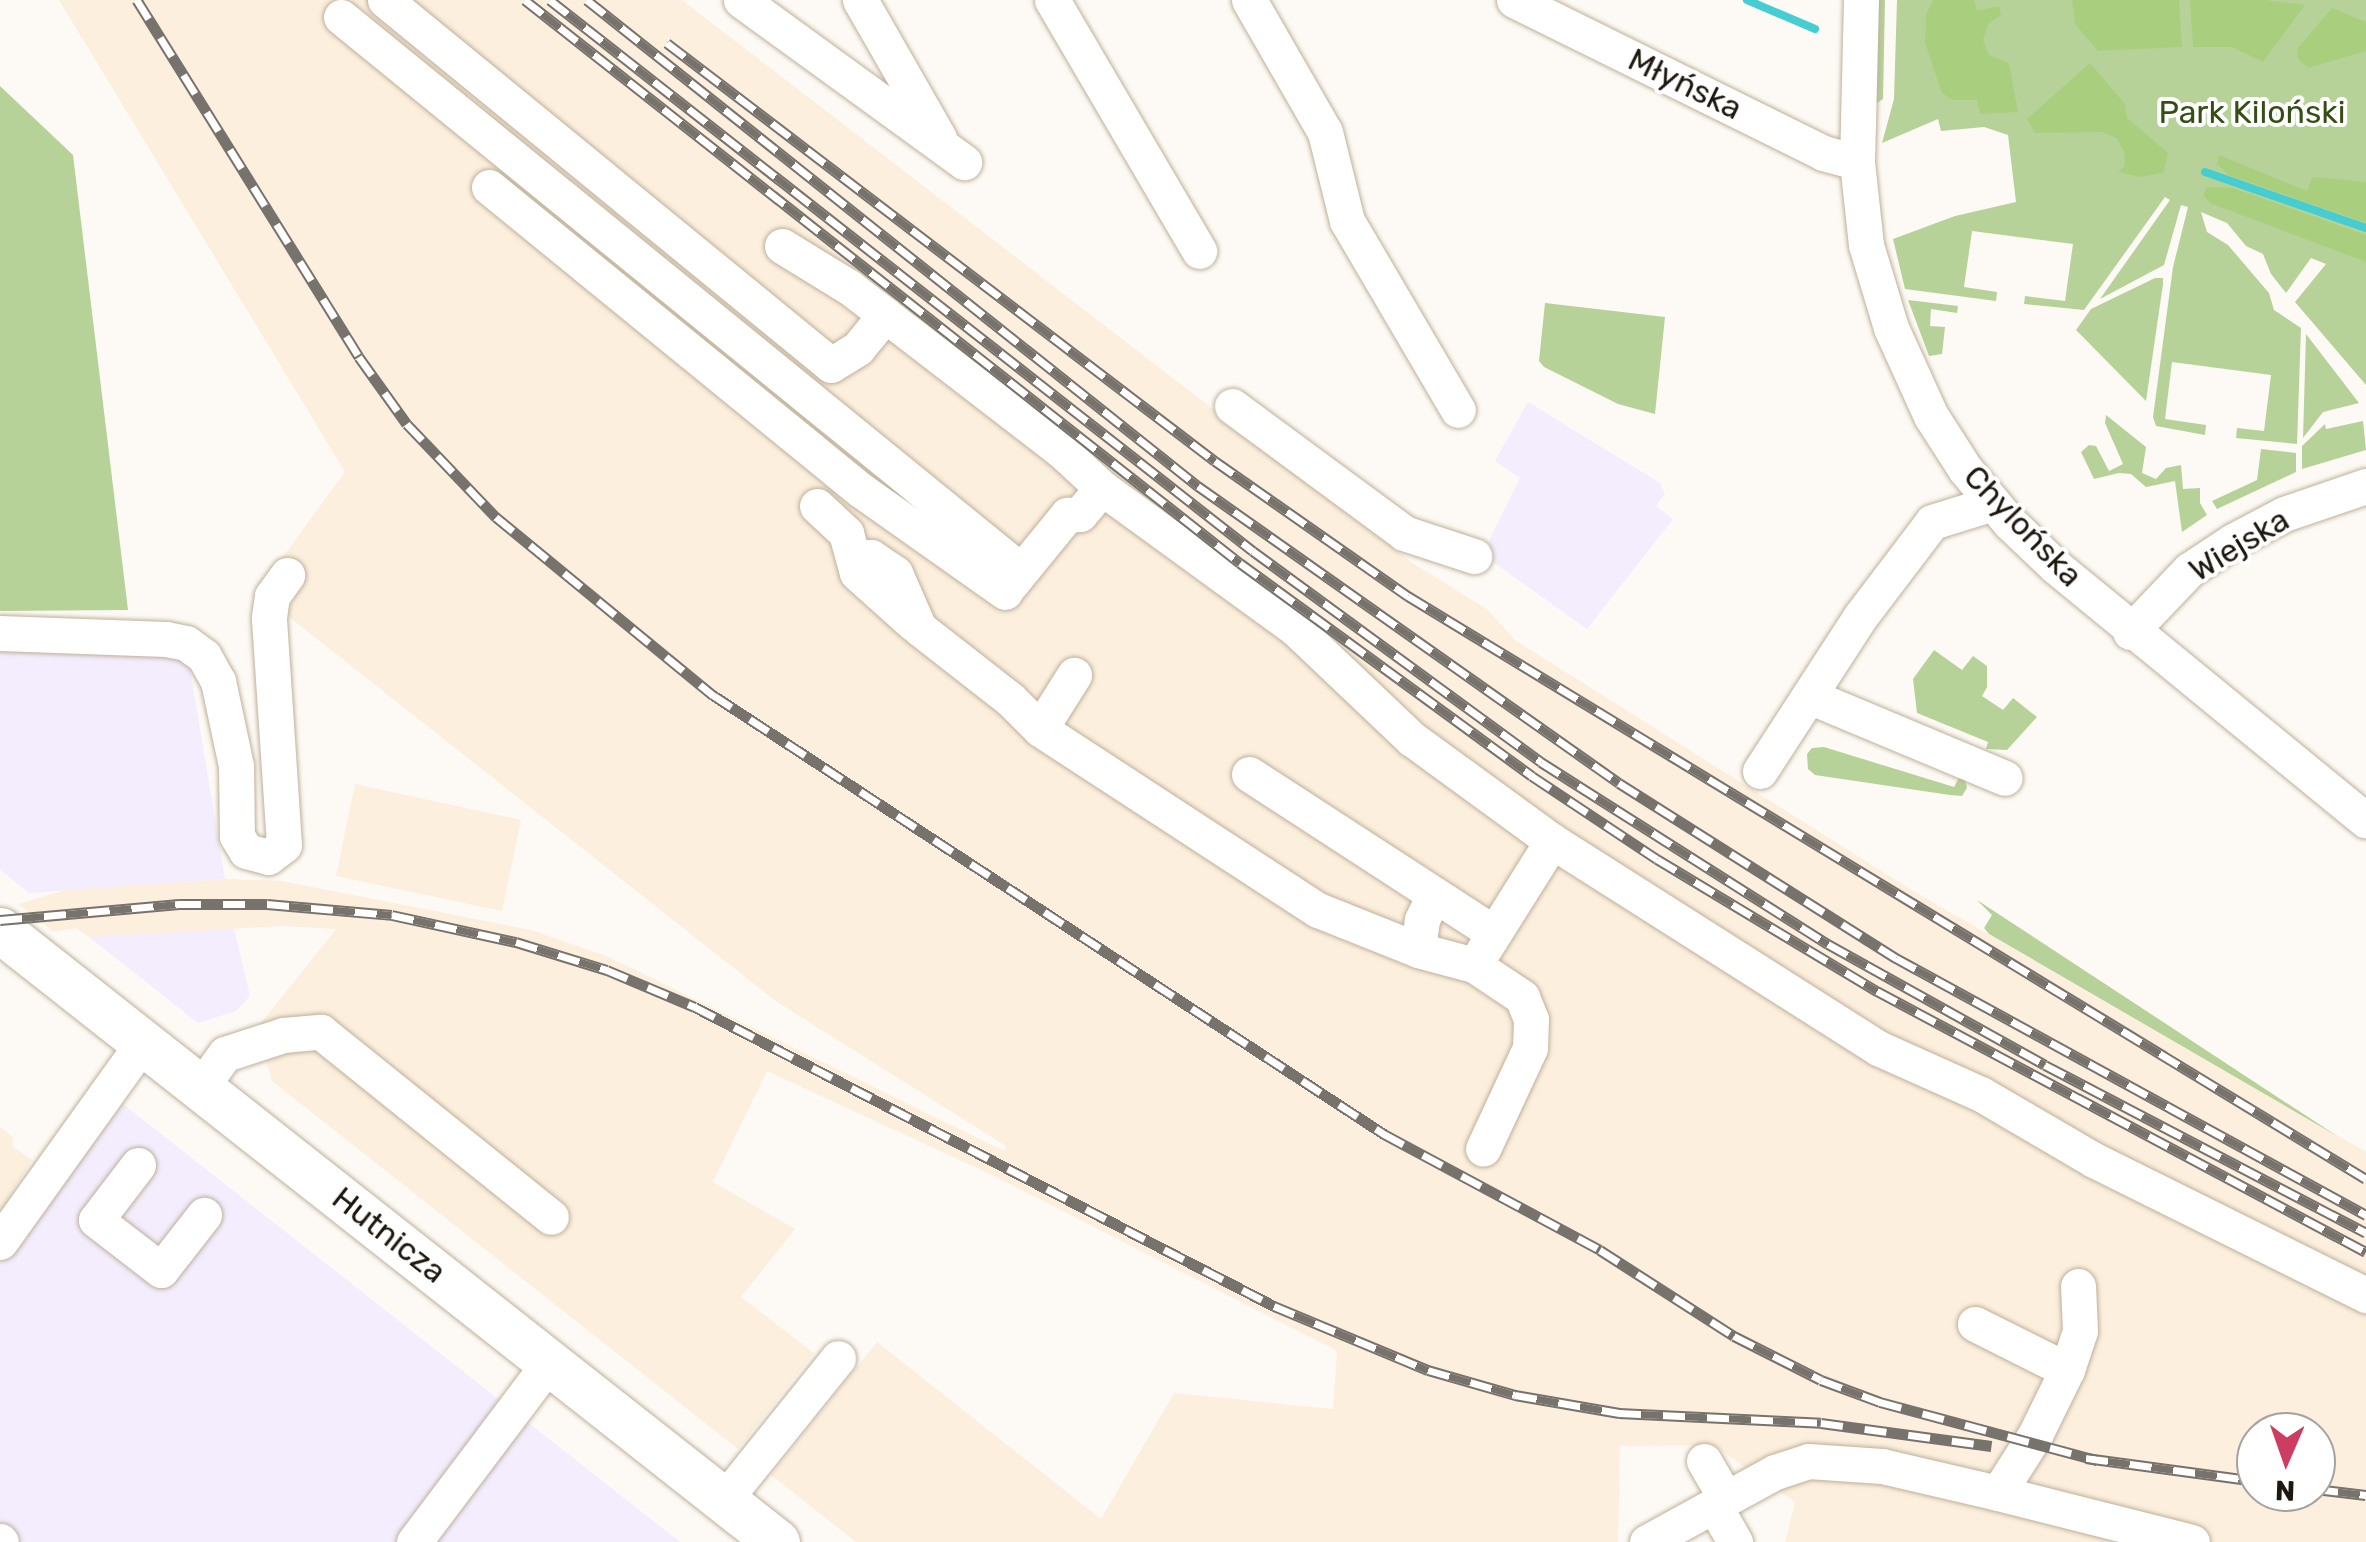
<!DOCTYPE html>
<html>
<head>
<meta charset="utf-8">
<style>
	body { margin:0 }
	#map { position:relative; width:2366px; height:1542px; overflow:hidden; background:#fdfaf5; font-family:Rubik,sans-serif }
	div>[style] { position:absolute }
	[style*='--x'] { left:calc(var(--x)*1px); top:calc(var(--y)*1px); width:calc(var(--w)*1px); rotate:calc(var(--a)*1deg) }
	.commercial>* { inset:0; background:#f3edfe }
	.built>* { inset:0; background:#fcefdd }
	.green>* { inset:0; background:#b6d298 }
	.forest>* { inset:0; background:#a9cf7e }
	.stream>* { height:8px; margin:-4px; padding:0 4px; transform-origin:4px; border-radius:4px; background:#45cdd2 }
	.roads { filter:drop-shadow(0 0 2px #bfb099) drop-shadow(0 0 2px #bfb099) }
	.minor>* { height:35px; margin:-17.5px; padding:0 17.5px; transform-origin:17.5px; border-radius:17.5px; background:#fff }
	.major>* { height:45px; margin:-22.5px; padding:0 22.5px; transform-origin:22.5px; border-radius:22.5px; background:#fff }
	.rail>* { height:11px; margin-top:-5.5px; transform-origin:0; background:repeating-linear-gradient(90deg,#fff 0 22px,#77726b 0 44px); box-sizing:border-box; border-block:2px solid #77726b }
	span { translate:-50% -50%; white-space:nowrap; text-align:center; line-height:1.15; -webkit-text-stroke:8px #fff; paint-order:stroke }
	.street-label { font-size:32px; color:#1d170f }
	.park-label { font-size:32px; color:#364e15 }
	.north { position:absolute; left:2236px; top:1412px; width:100px; height:100px; box-sizing:border-box; background:#fff; border:2px solid #a5a29f; border-radius:50%; rotate:182deg; font-size:28px; font-weight:700; line-height:40px; text-align:center; color:#1d170f }
	.north::after { content:''; display:block; margin:auto; width:35px; height:45px; background:#cd3d61; clip-path:polygon(50% 0,100% 100%,50% 72%,0 100%) }
</style>
</head>
<body>
<div id="map">
	<div class="commercial">
		<div style="clip-path:polygon(1528px 402px,1660px 483px,1665px 494px,1656px 506px,1673px 519px,1587px 629px,1489px 559px,1485px 549px,1520px 478px,1495px 461px)"></div>
		<div style="clip-path:polygon(0 649px,187px 651px,225px 879px,29px 893px,0 870px)"></div>
		<div style="clip-path:polygon(234px 928px,250px 996px,236px 1011px,198px 1023px,89px 937px)"></div>
		<div style="clip-path:polygon(123px 1104px,680px 1542px,0 1542px,0 1263px)"></div>
	</div>
	<div class="built">
		<div style="clip-path:polygon(evenodd,59px 0,682px 0,1413px 563px,1488px 610px,1515px 640px,1910px 889px,2366px 1152px,2366px 1542px,1785px 1542px,1795px 1502px,1713px 1445px,1620px 1446px,1618px 1542px,856px 1542px,771px 1475px,877px 1342px,1101px 1519px,1174px 1393px,1333px 1409px,1337px 1351px,994px 1176px,767px 1071px,713px 1182px,795px 1229px,741px 1297px,814px 1353px,738px 1449px,272px 1081px,257px 1028px,336px 929px,282px 926px,89px 937px,76px 928px,54px 932px,18px 904px,66px 890px,225px 879px,282px 881px,531px 930px,609px 957px,1004px 1151px,1006px 1146px,777px 1002px,284px 613px,293px 602px,266px 580px,345px 472px,59px 0,2256px 1432px,2316px 1432px,2316px 1492px,2256px 1492px,2256px 1432px)"></div>
		<div style="clip-path:polygon(355px 784px,521px 820px,502px 911px,336px 876px)"></div>
		<div style="clip-path:polygon(0 1127px,13px 1137px,12px 1146px,32px 1160px,0 1213px)"></div>
	</div>
	<div class="green">
		<div style="clip-path:polygon(1876px 0,1885px 0,1883px 99px,1874px 105px)"></div>
		<div style="clip-path:polygon(1897px 0,2366px 0,2366px 385px,2295px 302px,2326px 264px,2311px 258px,2286px 293px,2271px 274px,2263px 254px,2246px 246px,2227px 223px,2201px 212px,2207px 232px,2228px 245px,2269px 293px,2274px 310px,2301px 328px,2297px 444px,2236px 438px,2237px 428px,2264px 431px,2271px 375px,2172px 362px,2165px 419px,2206px 425px,2205px 435px,2156px 426px,2153px 417px,2173px 267px,2188px 207px,2181px 205px,2164px 265px,2100px 299px,2170px 200px,2165px 197px,2084px 310px,2024px 304px,2025px 296px,2065px 301px,2073px 244px,1972px 231px,1964px 287px,1997px 292px,1996px 301px,1905px 289px,1893px 239px,1955px 216px,2016px 202px,2008px 135px,1984px 127px,1941px 131px,1938px 119px,1882px 143px,1894px 99px)"></div>
		<div style="clip-path:polygon(0 86px,73px 155px,128px 610px,0 611px)"></div>
		<div style="clip-path:polygon(2155px 278px,2163px 278px,2163px 284px,2146px 401px,2076px 330px,2091px 309px)"></div>
		<div style="clip-path:polygon(1908px 300px,1958px 306px,1957px 313px,1931px 309px,1930px 326px,1945px 327px,1942px 354px,1929px 356px)"></div>
		<div style="clip-path:polygon(1545px 303px,1665px 317px,1655px 414px,1618px 404px,1544px 367px,1539px 361px)"></div>
		<div style="clip-path:polygon(2306px 334px,2359px 403px,2323px 412px,2303px 438px)"></div>
		<div style="clip-path:polygon(2106px 415px,2146px 447px,2142px 473px,2156px 479px,2166px 468px,2181px 465px,2183px 489px,2200px 488px,2200px 503px,2207px 515px,2182px 532px,2175px 481px,2146px 487px,2131px 474px,2119px 473px,2094px 479px,2081px 452px,2089px 445px,2096px 446px,2109px 471px,2123px 464px,2105px 423px)"></div>
		<div style="clip-path:polygon(2363px 421px,2366px 450px,2302px 469px,2302px 446px,2325px 424px,2326px 429px)"></div>
		<div style="clip-path:polygon(2261px 449px,2296px 453px,2296px 472px,2217px 509px,2212px 501px,2257px 480px)"></div>
		<div style="clip-path:polygon(1934px 650px,1962px 670px,1973px 656px,1987px 666px,1987px 687px,1982px 696px,2003px 710px,2013px 698px,2037px 717px,2007px 750px,1986px 749px,1988px 742px,1917px 713px,1913px 679px)"></div>
		<div style="clip-path:polygon(1824px 747px,1954px 787px,1963px 770px,1967px 788px,1962px 796px,1950px 795px,1815px 775px,1808px 769px,1807px 754px,1812px 748px)"></div>
		<div style="clip-path:polygon(1977px 900px,2337px 1136px,1989px 934px,1984px 928px,1992px 915px)"></div>
	</div>
	<div class="forest">
		<div style="clip-path:polygon(1933px 0,1974px 0,1977px 11px,1999px 6px,2001px 15px,1988px 24px,1983px 40px,1989px 55px,2009px 63px,2018px 112px,1980px 114px,1977px 100px,1952px 100px,1942px 93px,1925px 43px,1926px 14px)"></div>
		<div style="clip-path:polygon(2072px 0,2179px 0,2182px 47px,2098px 51px,2075px 24px)"></div>
		<div style="clip-path:polygon(2190px 0,2265px 0,2305px 5px,2263px 62px,2232px 47px,2193px 47px)"></div>
		<div style="clip-path:polygon(2332px 8px,2366px 22px,2366px 51px,2308px 68px,2298px 59px,2297px 49px)"></div>
		<div style="clip-path:polygon(2090px 63px,2125px 104px,2127px 118px,2168px 153px,2164px 172px,2141px 177px,2118px 172px,2125px 166px,2124px 152px,2117px 138px,2102px 132px,2035px 133px,2027px 119px)"></div>
		<div style="clip-path:polygon(2219px 155px,2307px 191px,2312px 177px,2366px 182px,2366px 223px,2228px 175px,2217px 164px)"></div>
		<div style="clip-path:polygon(2207px 187px,2233px 188px,2366px 235px,2366px 262px,2210px 203px,2203px 195px)"></div>
	</div>
	<div class="stream">
		<div style="--x:1747;--y:0;--w:74;--a:23.1"></div>
		<div style="--x:2205;--y:172;--w:170;--a:19.2"></div>
	</div>
	<div class="roads">
		<div class="minor">
			<div style="--x:385;--y:0;--w:576;--a:39.3"></div>
			<div style="--x:831;--y:365;--w:32;--a:-32"></div>
			<div style="--x:858;--y:348;--w:43;--a:-50.7"></div>
			<div style="--x:741;--y:0;--w:276;--a:36"></div>
			<div style="--x:860;--y:0;--w:159;--a:60.2"></div>
			<div style="--x:1052;--y:0;--w:291;--a:59.6"></div>
			<div style="--x:1249;--y:0;--w:152;--a:60.1"></div>
			<div style="--x:1325;--y:132;--w:92;--a:76.1"></div>
			<div style="--x:1347;--y:221;--w:219;--a:59.6"></div>
			<div style="--x:1514;--y:0;--w:345;--a:26.3"></div>
			<div style="--x:1823;--y:153;--w:35;--a:15"></div>
			<div style="--x:1861;--y:0;--w:162;--a:91.4"></div>
			<div style="--x:1857;--y:162;--w:83;--a:83.8"></div>
			<div style="--x:1866;--y:245;--w:87;--a:73.2"></div>
			<div style="--x:1891;--y:328;--w:97;--a:65.6"></div>
			<div style="--x:1931;--y:416;--w:63;--a:57.3"></div>
			<div style="--x:1965;--y:469;--w:69;--a:50.3"></div>
			<div style="--x:2009;--y:522;--w:64;--a:43.7"></div>
			<div style="--x:2055;--y:566;--w:402;--a:39.3"></div>
			<div style="--x:341;--y:17;--w:876;--a:39.16"></div>
			<div style="--x:489;--y:187;--w:481;--a:39.2"></div>
			<div style="--x:862;--y:491;--w:175;--a:35.2"></div>
			<div style="--x:782;--y:246;--w:79;--a:31.5"></div>
			<div style="--x:849;--y:287;--w:269;--a:37.6"></div>
			<div style="--x:1062;--y:451;--w:54;--a:42.8"></div>
			<div style="--x:1102;--y:488;--w:240;--a:36"></div>
			<div style="--x:1296;--y:629;--w:160;--a:43.5"></div>
			<div style="--x:1412;--y:739;--w:173;--a:36.1"></div>
			<div style="--x:1552;--y:841;--w:386;--a:32.4"></div>
			<div style="--x:1878;--y:1048;--w:113;--a:24.1"></div>
			<div style="--x:1981;--y:1094;--w:131;--a:30.3"></div>
			<div style="--x:2094;--y:1160;--w:304;--a:26.4"></div>
			<div style="--x:1232;--y:406;--w:214;--a:36.4"></div>
			<div style="--x:1404;--y:533;--w:74;--a:18.2"></div>
			<div style="--x:817;--y:506;--w:40;--a:43"></div>
			<div style="--x:846;--y:533;--w:41;--a:74.6"></div>
			<div style="--x:857;--y:573;--w:76;--a:41.8"></div>
			<div style="--x:853;--y:557;--w:18;--a:0"></div>
			<div style="--x:871;--y:557;--w:29;--a:34"></div>
			<div style="--x:895;--y:573;--w:60;--a:66.4"></div>
			<div style="--x:919;--y:628;--w:117;--a:38"></div>
			<div style="--x:1011;--y:700;--w:41;--a:45"></div>
			<div style="--x:1040;--y:729;--w:332;--a:33.1"></div>
			<div style="--x:1318;--y:910;--w:108;--a:21.8"></div>
			<div style="--x:1009;--y:586;--w:92;--a:-50.8"></div>
			<div style="--x:1067;--y:515;--w:13;--a:-4"></div>
			<div style="--x:1080;--y:514;--w:34;--a:-50"></div>
			<div style="--x:2130;--y:632;--w:86;--a:-46.4"></div>
			<div style="--x:2189;--y:570;--w:53;--a:-33.4"></div>
			<div style="--x:2233;--y:541;--w:58;--a:-27.9"></div>
			<div style="--x:2284;--y:514;--w:87;--a:-18.9"></div>
			<div style="--x:0;--y:633;--w:166;--a:2.1"></div>
			<div style="--x:166;--y:639;--w:20;--a:11"></div>
			<div style="--x:186;--y:643;--w:22;--a:36"></div>
			<div style="--x:204;--y:656;--w:29;--a:61"></div>
			<div style="--x:218;--y:681;--w:87;--a:78"></div>
			<div style="--x:236;--y:766;--w:70;--a:89.2"></div>
			<div style="--x:237;--y:836;--w:17;--a:59"></div>
			<div style="--x:246;--y:851;--w:23;--a:15"></div>
			<div style="--x:268;--y:857;--w:20;--a:-37"></div>
			<div style="--x:284;--y:845;--w:228;--a:-93.8"></div>
			<div style="--x:269;--y:617;--w:21;--a:-82"></div>
			<div style="--x:272;--y:596;--w:26;--a:-54"></div>
			<div style="--x:1809;--y:696;--w:212;--a:22.7"></div>
			<div style="--x:1040;--y:729;--w:64;--a:-57.8"></div>
			<div style="--x:1760;--y:771;--w:184;--a:-57"></div>
			<div style="--x:1860;--y:617;--w:119;--a:-52.8"></div>
			<div style="--x:1932;--y:522;--w:64;--a:-17.3"></div>
			<div style="--x:1249;--y:774;--w:292;--a:33"></div>
			<div style="--x:1434;--y:895;--w:28;--a:116"></div>
			<div style="--x:1422;--y:920;--w:30;--a:98"></div>
			<div style="--x:1418;--y:950;--w:58;--a:15"></div>
			<div style="--x:1474;--y:965;--w:58;--a:33.7"></div>
			<div style="--x:1522;--y:997;--w:24;--a:68"></div>
			<div style="--x:1531;--y:1019;--w:29;--a:92"></div>
			<div style="--x:1530;--y:1048;--w:111;--a:115"></div>
			<div style="--x:1483;--y:951;--w:130;--a:-57.9"></div>
			<div style="--x:201;--y:1087;--w:41;--a:-54"></div>
			<div style="--x:225;--y:1054;--w:61;--a:-18.1"></div>
			<div style="--x:283;--y:1035;--w:38;--a:-5"></div>
			<div style="--x:321;--y:1032;--w:295;--a:38.8"></div>
			<div style="--x:138;--y:1165;--w:69;--a:127.4"></div>
			<div style="--x:96;--y:1220;--w:82;--a:37.6"></div>
			<div style="--x:161;--y:1270;--w:70;--a:-52"></div>
			<div style="--x:0;--y:1242;--w:246;--a:-54.4"></div>
			<div style="--x:2067;--y:1370;--w:41;--a:-71.6"></div>
			<div style="--x:2080;--y:1331;--w:45;--a:-92.5"></div>
			<div style="--x:1704;--y:1461;--w:44;--a:59.9"></div>
			<div style="--x:1998;--y:1493;--w:200;--a:14.2"></div>
			<div style="--x:724;--y:1500;--w:182;--a:-51.2"></div>
			<div style="--x:1714;--y:1505;--w:43;--a:60.4"></div>
			<div style="--x:0;--y:1541;--w:1;--a:45"></div>
			<div style="--x:414;--y:1542;--w:223;--a:-53"></div>
			<div style="--x:1647;--y:1542;--w:146;--a:-28.7"></div>
			<div style="--x:1775;--y:1472;--w:35;--a:-18"></div>
			<div style="--x:1808;--y:1461;--w:74;--a:3.9"></div>
			<div style="--x:1882;--y:1466;--w:119;--a:13.1"></div>
			<div style="--x:1998;--y:1493;--w:69;--a:-57.5"></div>
			<div style="--x:2035;--y:1435;--w:72;--a:-63.8"></div>
			<div style="--x:2067;--y:1370;--w:103;--a:-153.4"></div>
		</div>
		<div class="major">
			<div style="--x:0;--y:930;--w:989;--a:38.23"></div>
		</div>
	</div>
	<div class="rail">
		<div style="--x:137;--y:0;--w:420;--a:58.1"></div>
		<div style="--x:359;--y:357;--w:82;--a:54.4"></div>
		<div style="--x:407;--y:424;--w:129;--a:46.3"></div>
		<div style="--x:496;--y:517;--w:281;--a:39.4"></div>
		<div style="--x:713;--y:695;--w:802;--a:33.19"></div>
		<div style="--x:1384;--y:1134;--w:245;--a:28.2"></div>
		<div style="--x:1600;--y:1250;--w:159;--a:32.7"></div>
		<div style="--x:1734;--y:1336;--w:97;--a:26.8"></div>
		<div style="--x:1821;--y:1380;--w:63;--a:20.4"></div>
		<div style="--x:1880;--y:1402;--w:225;--a:15"></div>
		<div style="--x:525;--y:0;--w:910;--a:38.22"></div>
		<div style="--x:1240;--y:563;--w:361;--a:36.1"></div>
		<div style="--x:1532;--y:776;--w:150;--a:33.6"></div>
		<div style="--x:1657;--y:859;--w:257;--a:31"></div>
		<div style="--x:1877;--y:991;--w:554;--a:28.09"></div>
		<div style="--x:550;--y:0;--w:893;--a:38.09"></div>
		<div style="--x:1253;--y:551;--w:357;--a:36.2"></div>
		<div style="--x:1541;--y:762;--w:340;--a:32.4"></div>
		<div style="--x:1828;--y:944;--w:248;--a:29.1"></div>
		<div style="--x:2045;--y:1065;--w:362;--a:27.6"></div>
		<div style="--x:587;--y:0;--w:781;--a:38.5"></div>
		<div style="--x:1198;--y:486;--w:515;--a:35.2"></div>
		<div style="--x:1619;--y:783;--w:328;--a:32.3"></div>
		<div style="--x:1896;--y:958;--w:536;--a:28.67"></div>
		<div style="--x:667;--y:43;--w:689;--a:37.34"></div>
		<div style="--x:1215;--y:461;--w:236;--a:35"></div>
		<div style="--x:1408;--y:596;--w:1121;--a:31.32"></div>
		<div style="--x:0;--y:920;--w:180;--a:-5.1"></div>
		<div style="--x:179;--y:904;--w:88;--a:0"></div>
		<div style="--x:267;--y:904;--w:125;--a:5"></div>
		<div style="--x:392;--y:915;--w:127;--a:12.3"></div>
		<div style="--x:516;--y:942;--w:95;--a:17.1"></div>
		<div style="--x:607;--y:970;--w:95;--a:22.8"></div>
		<div style="--x:695;--y:1007;--w:652;--a:27.31"></div>
		<div style="--x:1274;--y:1306;--w:167;--a:22.6"></div>
		<div style="--x:1428;--y:1370;--w:91;--a:16"></div>
		<div style="--x:1515;--y:1395;--w:106;--a:9.8"></div>
		<div style="--x:1619;--y:1413;--w:202;--a:2.8"></div>
		<div style="--x:1821;--y:1423;--w:172;--a:7.7"></div>
		<div style="--x:2086;--y:1458;--w:172;--a:7.7"></div>
		<div style="--x:2316;--y:1489;--w:50;--a:6.8"></div>
	</div>
	<div class="street-label">
		<span style="left:1685px;top:84px;rotate:26deg">Młyńska</span>
		<span style="left:2023px;top:526px;rotate:46deg">Chylońska</span>
		<span style="left:2239px;top:545px;rotate:-31deg">Wiejska</span>
		<span style="left:389px;top:1235px;rotate:38deg">Hutnicza</span>
	</div>
	<div class="park-label">
		<span style="left:2252px;top:112px">Park Kiloński</span>
	</div>
	<div class="north">N</div>
</div>
</body>
</html>
